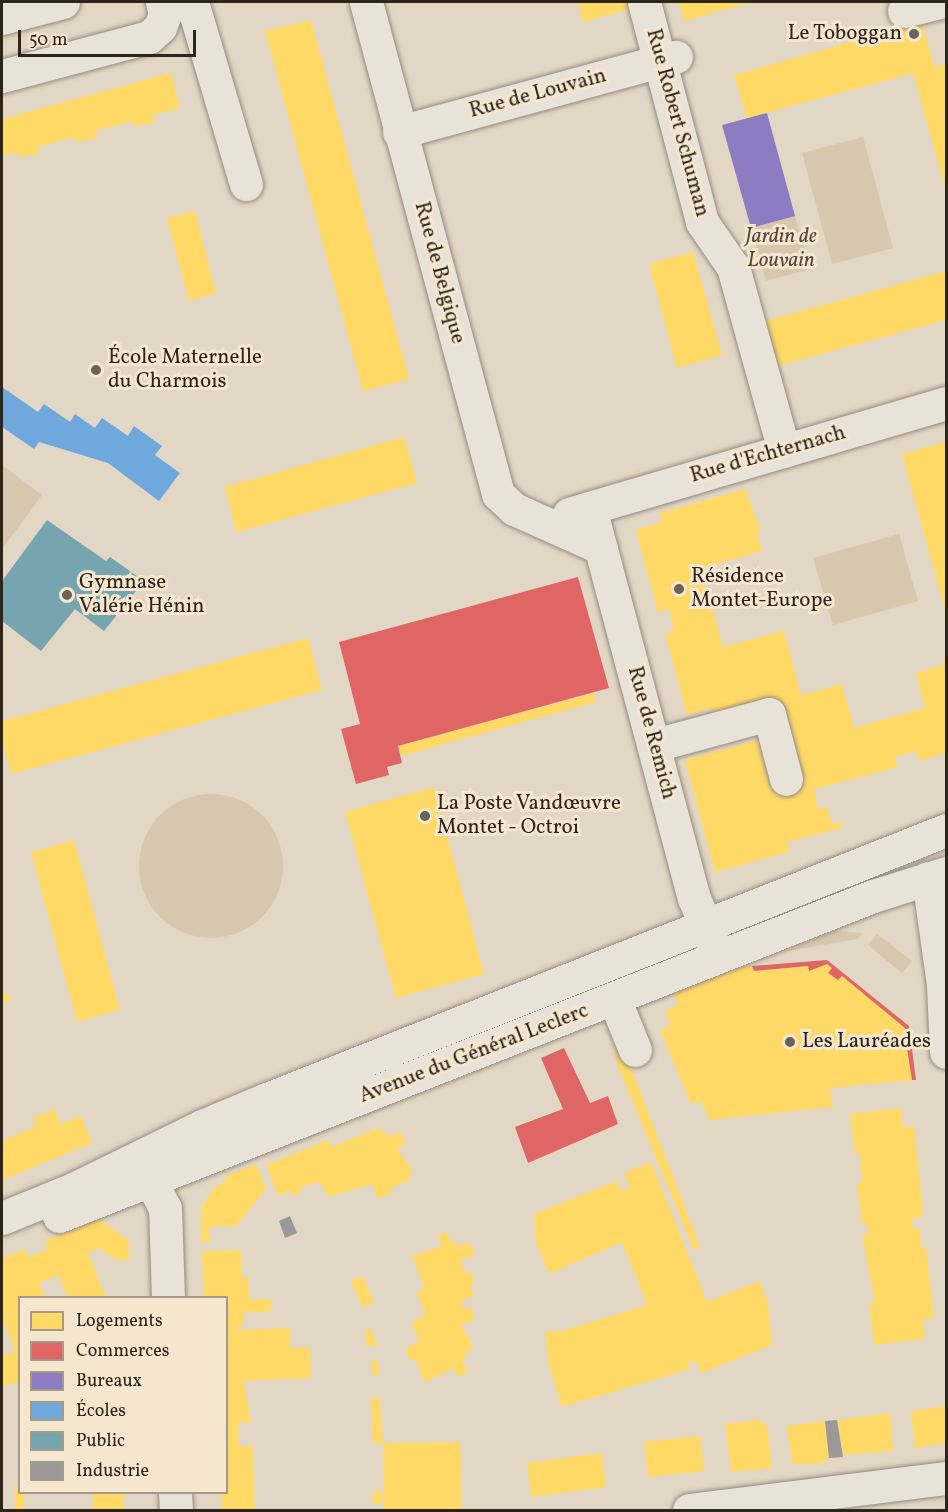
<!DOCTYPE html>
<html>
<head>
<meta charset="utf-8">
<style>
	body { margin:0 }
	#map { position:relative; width:948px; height:1512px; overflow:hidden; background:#e2d6c4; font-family:Vollkorn,serif }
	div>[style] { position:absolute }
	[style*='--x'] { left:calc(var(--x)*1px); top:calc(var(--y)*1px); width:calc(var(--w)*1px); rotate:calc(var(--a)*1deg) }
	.green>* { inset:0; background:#d7c7ae }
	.round { border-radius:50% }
	.homes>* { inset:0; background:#ffd966 }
	.shops>* { inset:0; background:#e06666 }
	.offices>* { inset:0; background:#8e7cc3 }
	.schools>* { inset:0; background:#6fa8dc }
	.public>* { inset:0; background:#76a5af }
	.industry>* { inset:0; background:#999 }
	.roads { filter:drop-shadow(0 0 2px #948c81) drop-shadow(0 0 2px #948c81) }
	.minor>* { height:33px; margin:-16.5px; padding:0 16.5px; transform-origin:16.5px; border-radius:16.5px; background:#e8e2d8 }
	.dots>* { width:16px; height:16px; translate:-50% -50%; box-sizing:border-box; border:3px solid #f5e6d0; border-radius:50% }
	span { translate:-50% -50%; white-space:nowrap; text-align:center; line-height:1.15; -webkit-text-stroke:6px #f5e6d0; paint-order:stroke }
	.poi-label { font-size:21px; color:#2d251a }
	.right { translate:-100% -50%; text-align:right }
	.left { translate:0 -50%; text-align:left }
	.street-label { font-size:21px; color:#2d251a }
	.park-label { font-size:21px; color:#554a3a; font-style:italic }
	.frame { position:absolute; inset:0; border:3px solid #2d251a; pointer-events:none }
	.legend { position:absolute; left:18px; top:1296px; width:210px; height:198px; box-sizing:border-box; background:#f5e6d0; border:2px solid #a59987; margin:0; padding:8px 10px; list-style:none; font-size:18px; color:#2d251a }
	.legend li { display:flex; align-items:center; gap:12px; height:30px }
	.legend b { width:30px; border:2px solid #a59987 }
	.scale { position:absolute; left:18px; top:30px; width:178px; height:27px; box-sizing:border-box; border:3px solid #2d251a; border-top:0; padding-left:8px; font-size:18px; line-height:21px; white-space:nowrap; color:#2d251a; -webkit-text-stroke:4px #f5e6d0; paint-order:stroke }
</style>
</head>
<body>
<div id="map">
	<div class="green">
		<div style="clip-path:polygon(863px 137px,893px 248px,832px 264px,802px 153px)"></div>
		<div style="clip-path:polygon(795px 216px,811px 269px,766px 281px,751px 228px)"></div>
		<div style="clip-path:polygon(2px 465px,42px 495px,2px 549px)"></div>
		<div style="clip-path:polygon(899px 534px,918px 601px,833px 625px,813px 558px)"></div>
		<div class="round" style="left:139px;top:794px;width:144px;height:144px"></div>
		<div style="clip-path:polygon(834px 931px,862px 933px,857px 939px,787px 951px)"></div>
		<div style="clip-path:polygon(877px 934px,912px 961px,902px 973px,868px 945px)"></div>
	</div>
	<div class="homes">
		<div style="clip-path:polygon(578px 2px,627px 2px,629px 9px,583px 22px)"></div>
		<div style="clip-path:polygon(679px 2px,753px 2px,684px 21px)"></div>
		<div style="clip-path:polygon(311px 20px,409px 379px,363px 391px,265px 31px)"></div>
		<div style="clip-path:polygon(922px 22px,934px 67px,946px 64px,946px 192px,913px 73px,747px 118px,734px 75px)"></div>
		<div style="clip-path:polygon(171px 73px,180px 108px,153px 115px,155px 123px,134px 126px,133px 121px,95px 131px,98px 138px,75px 142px,74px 137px,37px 147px,39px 154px,19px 157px,18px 152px,2px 156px,2px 119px)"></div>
		<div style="clip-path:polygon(195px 211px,216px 293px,189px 301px,167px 218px)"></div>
		<div style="clip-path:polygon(693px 252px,722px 355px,677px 368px,649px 264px)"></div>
		<div style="clip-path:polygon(946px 271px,946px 320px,777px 366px,765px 321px)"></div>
		<div style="clip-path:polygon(404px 437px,417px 483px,236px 532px,225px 487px)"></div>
		<div style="clip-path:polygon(946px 442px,946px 614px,902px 454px)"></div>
		<div style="clip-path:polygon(745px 489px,761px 531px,757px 533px,762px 551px,701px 568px,723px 647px,784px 631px,801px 695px,842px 684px,854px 728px,925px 708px,916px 673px,941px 666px,946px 656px,946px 753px,919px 761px,916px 751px,895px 757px,898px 767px,814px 789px,818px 809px,827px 807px,832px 824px,841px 822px,842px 828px,787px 842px,789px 852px,715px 872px,685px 760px,758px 740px,774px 794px,802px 786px,779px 701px,717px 719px,714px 708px,687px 715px,665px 633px,674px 631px,669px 609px,658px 612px,636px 530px,662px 522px,659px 513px)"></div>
		<div style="clip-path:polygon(308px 638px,322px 690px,11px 774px,2px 740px,2px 721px)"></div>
		<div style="clip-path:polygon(594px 693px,596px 702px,401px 756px,398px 746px)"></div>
		<div style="clip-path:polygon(434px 787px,484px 974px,396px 998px,345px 812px)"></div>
		<div style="clip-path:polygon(74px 840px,120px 1010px,77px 1022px,31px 852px)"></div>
		<div style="clip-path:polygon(827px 964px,832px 968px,828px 973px,838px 980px,842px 976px,905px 1028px,903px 1049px,907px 1048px,912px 1080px,830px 1088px,833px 1107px,709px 1120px,701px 1101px,691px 1104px,660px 1030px,671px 1025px,665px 1011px,678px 1005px,674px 993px,742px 966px,752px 966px,754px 971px,808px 966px,809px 971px)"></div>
		<div style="clip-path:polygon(2px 994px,8px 994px,11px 1000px,2px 1004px)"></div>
		<div style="clip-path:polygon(623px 1047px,700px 1247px,694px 1250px,617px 1064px,615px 1050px)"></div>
		<div style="clip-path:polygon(901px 1108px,903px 1128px,914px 1126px,923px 1211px,920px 1218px,912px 1218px,913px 1229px,920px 1228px,921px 1247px,926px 1247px,934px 1319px,923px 1319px,925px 1339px,874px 1345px,869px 1303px,875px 1303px,862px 1235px,868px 1234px,867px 1224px,862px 1224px,857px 1183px,862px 1182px,860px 1153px,855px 1154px,850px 1114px)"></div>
		<div style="clip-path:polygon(55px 1109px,60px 1124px,81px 1116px,92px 1143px,2px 1180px,2px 1141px,36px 1126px,33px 1118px)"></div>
		<div style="clip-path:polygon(378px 1128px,390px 1136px,401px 1132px,406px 1144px,397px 1148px,413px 1172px,409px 1174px,411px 1180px,390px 1188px,392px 1193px,378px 1199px,372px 1184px,328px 1197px,320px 1182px,300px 1187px,302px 1192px,292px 1196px,290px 1191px,278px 1196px,266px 1165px,328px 1140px,331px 1147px)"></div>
		<div style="clip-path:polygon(651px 1162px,707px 1302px,759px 1281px,768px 1303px,772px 1345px,701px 1373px,696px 1361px,688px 1363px,690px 1369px,562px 1407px,549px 1365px,545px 1331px,562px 1331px,647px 1305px,622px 1242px,549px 1274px,536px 1243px,534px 1214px,617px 1181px,621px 1191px,630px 1188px,624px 1173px)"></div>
		<div style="clip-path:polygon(256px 1164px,266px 1189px,236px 1226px,210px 1226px,210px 1242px,201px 1243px,201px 1208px,215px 1187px,227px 1180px,226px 1176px)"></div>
		<div style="clip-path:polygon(99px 1219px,129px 1241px,129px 1260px,116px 1260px,99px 1248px,88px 1252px,106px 1298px,68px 1298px,58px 1275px,39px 1283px,45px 1298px,20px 1298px,20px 1382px,2px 1386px,2px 1356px,15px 1351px,2px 1316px,2px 1258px,25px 1249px,29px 1257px,48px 1249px,44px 1241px)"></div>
		<div style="clip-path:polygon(447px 1232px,451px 1241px,462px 1246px,470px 1243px,475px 1255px,460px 1261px,465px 1273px,470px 1271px,475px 1283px,470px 1285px,474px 1295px,461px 1301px,464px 1309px,470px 1307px,475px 1319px,461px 1325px,474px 1348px,468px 1350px,463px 1362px,468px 1372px,458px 1377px,454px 1368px,425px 1382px,415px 1359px,410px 1361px,405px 1348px,420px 1341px,411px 1322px,425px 1315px,417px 1293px,422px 1290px,423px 1283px,412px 1256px,442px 1246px,437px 1236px)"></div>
		<div style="clip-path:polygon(241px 1250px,242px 1277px,248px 1277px,249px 1300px,271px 1299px,271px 1311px,243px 1313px,244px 1325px,238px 1326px,237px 1330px,290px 1328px,290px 1348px,310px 1348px,311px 1378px,244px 1381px,251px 1423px,238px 1423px,239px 1446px,253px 1446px,255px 1510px,222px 1510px,221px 1492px,226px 1492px,226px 1298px,204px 1298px,202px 1251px)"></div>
		<div style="clip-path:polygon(363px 1276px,374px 1303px,362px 1307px,351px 1281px)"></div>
		<div style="clip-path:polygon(371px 1329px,378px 1346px,366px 1346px,365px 1330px)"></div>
		<div style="clip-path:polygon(372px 1360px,378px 1361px,379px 1375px,372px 1375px)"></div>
		<div style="clip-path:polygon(371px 1398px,380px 1398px,383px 1443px,373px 1443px)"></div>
		<div style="clip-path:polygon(946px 1406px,946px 1443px,915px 1448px,911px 1411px)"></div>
		<div style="clip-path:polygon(890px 1413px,893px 1451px,843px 1455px,837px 1420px)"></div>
		<div style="clip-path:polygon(759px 1420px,767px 1426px,772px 1468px,731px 1472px,725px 1424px)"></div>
		<div style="clip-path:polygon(825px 1421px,829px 1458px,820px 1464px,792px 1464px,787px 1426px)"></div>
		<div style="clip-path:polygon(700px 1436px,704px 1471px,648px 1477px,644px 1442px)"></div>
		<div style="clip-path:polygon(460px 1442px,462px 1510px,384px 1510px,383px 1443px)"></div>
		<div style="clip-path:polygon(602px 1453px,606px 1487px,531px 1497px,527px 1463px)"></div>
		<div style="clip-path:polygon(15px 1486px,24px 1492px,24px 1510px,15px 1510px)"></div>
		<div style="clip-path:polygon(373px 1491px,382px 1491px,382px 1504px,373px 1504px)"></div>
		<div style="clip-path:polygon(93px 1492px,123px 1492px,124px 1510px,93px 1510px)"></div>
	</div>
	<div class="shops">
		<div style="clip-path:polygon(578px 577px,609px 688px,398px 746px,402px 763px,387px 767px,389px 775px,356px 784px,341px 729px,360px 724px,339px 642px)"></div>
		<div style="clip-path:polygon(827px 960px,909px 1026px,916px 1080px,912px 1080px,907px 1048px,903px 1049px,905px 1028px,842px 976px,838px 980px,828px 973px,832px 968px,827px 964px,809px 971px,808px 966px,754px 971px,752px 966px)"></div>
		<div style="clip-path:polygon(564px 1048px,590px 1103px,608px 1096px,618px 1124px,528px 1163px,515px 1127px,563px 1109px,541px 1058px)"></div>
	</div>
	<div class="offices">
		<div style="clip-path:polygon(767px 113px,795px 216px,751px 228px,722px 125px)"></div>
	</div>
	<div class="schools">
		<div style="clip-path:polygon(2px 387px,38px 412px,44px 404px,70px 422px,75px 414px,95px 428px,102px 418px,128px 436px,134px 426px,162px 446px,155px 455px,180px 473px,159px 501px,108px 463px,39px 442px,34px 449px,2px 427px)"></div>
	</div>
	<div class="public">
		<div style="clip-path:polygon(47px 520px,106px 561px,110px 557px,144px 581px,104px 631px,75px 609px,41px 651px,2px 621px,2px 581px)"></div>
	</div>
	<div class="industry">
		<div style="clip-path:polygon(290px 1216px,297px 1233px,285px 1238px,279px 1221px)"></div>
		<div style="clip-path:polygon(837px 1420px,843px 1457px,829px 1458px,825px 1421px)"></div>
	</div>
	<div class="roads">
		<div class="minor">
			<div style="--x:192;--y:2;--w:190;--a:73.5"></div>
			<div style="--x:366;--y:2;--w:509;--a:74.98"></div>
			<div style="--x:498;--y:494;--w:22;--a:43"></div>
			<div style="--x:514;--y:509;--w:95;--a:24.1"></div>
			<div style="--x:644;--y:2;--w:228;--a:75.2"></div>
			<div style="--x:702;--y:222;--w:55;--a:55.4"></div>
			<div style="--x:733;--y:267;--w:191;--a:74.5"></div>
			<div style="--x:904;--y:11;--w:37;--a:-14"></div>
			<div style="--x:2;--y:18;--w:63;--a:-14.7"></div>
			<div style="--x:2;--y:76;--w:152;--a:-14.9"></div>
			<div style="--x:149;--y:37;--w:15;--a:-42"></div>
			<div style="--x:160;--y:27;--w:14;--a:-69"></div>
			<div style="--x:165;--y:14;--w:12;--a:-104"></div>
			<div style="--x:399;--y:132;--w:287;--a:-15.2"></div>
			<div style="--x:590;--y:508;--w:404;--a:75.1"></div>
			<div style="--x:694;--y:898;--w:50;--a:67.6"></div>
			<div style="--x:569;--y:514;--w:393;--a:-16.4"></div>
			<div style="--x:655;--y:745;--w:118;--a:-15.2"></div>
			<div style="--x:769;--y:714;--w:67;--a:75.3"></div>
			<div style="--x:928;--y:878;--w:108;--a:82"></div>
			<div style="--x:943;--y:985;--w:67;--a:87.4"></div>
			<div style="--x:614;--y:998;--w:56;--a:68"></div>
			<div style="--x:151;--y:1181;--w:30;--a:63"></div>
			<div style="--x:165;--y:1208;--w:90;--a:88.1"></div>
			<div style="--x:59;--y:1216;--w:875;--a:-21.46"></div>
			<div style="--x:873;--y:896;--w:77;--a:-17.5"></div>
			<div style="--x:2;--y:1218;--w:77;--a:-22.2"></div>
			<div style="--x:73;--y:1189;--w:144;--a:-26"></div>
			<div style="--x:202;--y:1126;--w:70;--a:-22.6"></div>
			<div style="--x:267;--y:1099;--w:730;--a:-21.61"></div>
			<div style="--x:175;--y:1492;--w:18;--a:87"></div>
			<div style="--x:689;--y:1510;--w:259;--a:-7.1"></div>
		</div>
	</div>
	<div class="dots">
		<div style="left:914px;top:34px;background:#6c6356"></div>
		<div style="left:96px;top:370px;background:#6c6356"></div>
		<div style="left:679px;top:589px;background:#6c6356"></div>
		<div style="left:67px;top:595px;background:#6c6356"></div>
		<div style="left:425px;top:816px;background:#6c6356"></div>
		<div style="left:790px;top:1042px;background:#6c6356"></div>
	</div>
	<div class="poi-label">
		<span class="right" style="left:902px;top:34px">Le Toboggan</span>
		<span class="left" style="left:108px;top:370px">École Maternelle<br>du Charmois</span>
		<span class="left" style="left:691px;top:589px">Résidence<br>Montet-Europe</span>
		<span class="left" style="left:79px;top:595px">Gymnase<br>Valérie Hénin</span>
		<span class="left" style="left:437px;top:816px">La Poste Vandœuvre<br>Montet - Octroi</span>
		<span class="left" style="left:802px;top:1042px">Les Lauréades</span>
	</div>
	<div class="street-label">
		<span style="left:538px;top:94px;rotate:-15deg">Rue de Louvain</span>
		<span style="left:677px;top:123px;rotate:75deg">Rue Robert Schuman</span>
		<span style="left:439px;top:273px;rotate:75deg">Rue de Belgique</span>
		<span style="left:768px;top:455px;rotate:-16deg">Rue d'Echternach</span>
		<span style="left:651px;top:733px;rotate:75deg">Rue de Remich</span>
		<span style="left:474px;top:1054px;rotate:-21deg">Avenue du Général Leclerc</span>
	</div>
	<div class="park-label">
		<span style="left:781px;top:249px">Jardin de<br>Louvain</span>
	</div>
	<div class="frame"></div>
	<ul class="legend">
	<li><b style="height:16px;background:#ffd966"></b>Logements</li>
	<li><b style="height:16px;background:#e06666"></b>Commerces</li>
	<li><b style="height:16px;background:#8e7cc3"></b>Bureaux</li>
	<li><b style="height:16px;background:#6fa8dc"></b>Écoles</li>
	<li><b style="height:16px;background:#76a5af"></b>Public</li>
	<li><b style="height:16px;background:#999"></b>Industrie</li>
	</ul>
	<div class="scale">50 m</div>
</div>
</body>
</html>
